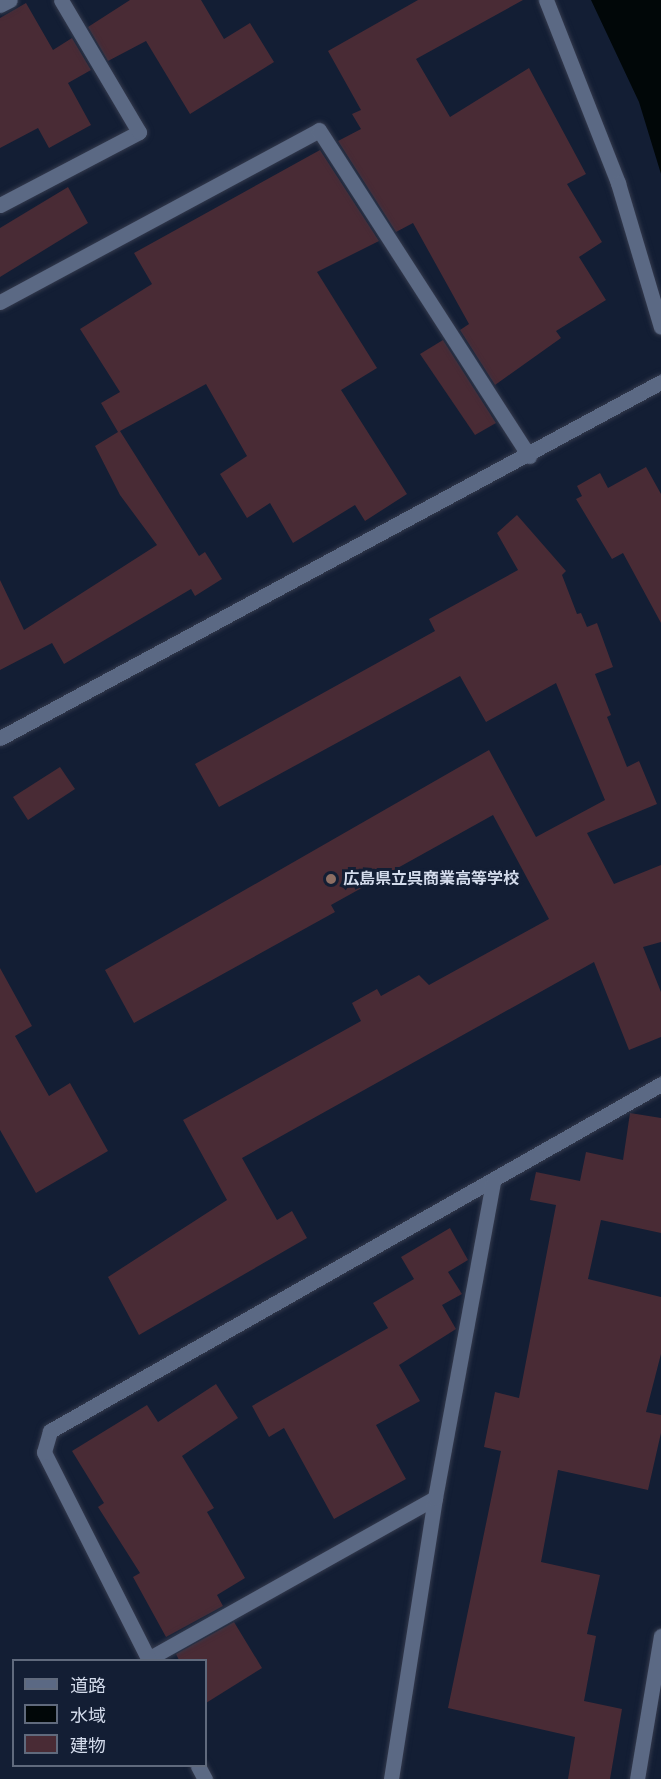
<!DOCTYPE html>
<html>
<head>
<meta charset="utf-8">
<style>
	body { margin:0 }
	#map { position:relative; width:661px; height:1779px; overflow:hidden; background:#131e34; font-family:Montserrat,"Noto Sans JP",sans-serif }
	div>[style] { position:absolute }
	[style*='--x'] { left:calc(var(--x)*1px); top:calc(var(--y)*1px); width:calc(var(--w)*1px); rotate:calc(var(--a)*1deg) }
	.water>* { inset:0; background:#010708 }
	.building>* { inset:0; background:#492b35 }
	.roads { filter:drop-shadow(0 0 2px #343a4d) drop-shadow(0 0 2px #343a4d) }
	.minor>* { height:15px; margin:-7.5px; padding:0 7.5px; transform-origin:7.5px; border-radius:7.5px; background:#5b6984 }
	.dots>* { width:16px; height:16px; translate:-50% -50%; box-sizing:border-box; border:3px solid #131e34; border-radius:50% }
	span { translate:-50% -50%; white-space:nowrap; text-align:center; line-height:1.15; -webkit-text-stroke:6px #131e34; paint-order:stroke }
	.poi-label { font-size:16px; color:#d3dbeb; font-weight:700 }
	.left { translate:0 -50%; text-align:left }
	.legend { position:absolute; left:12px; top:1659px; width:195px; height:108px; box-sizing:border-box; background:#131e34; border:2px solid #606a7d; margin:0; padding:8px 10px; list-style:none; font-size:18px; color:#d3dbeb }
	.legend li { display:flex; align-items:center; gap:12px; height:30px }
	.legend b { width:30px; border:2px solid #606a7d }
</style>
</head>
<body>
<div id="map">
	<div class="water">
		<div style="clip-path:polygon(591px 0,661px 0,661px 174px,639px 102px)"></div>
	</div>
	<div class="building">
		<div style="clip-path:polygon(130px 0,201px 0,224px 39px,250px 23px,274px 62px,190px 114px,146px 41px,108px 61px,88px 27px)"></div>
		<div style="clip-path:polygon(418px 0,523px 0,416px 59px,450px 117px,529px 68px,586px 174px,567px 184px,602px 242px,579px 257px,606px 300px,556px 331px,561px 338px,495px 385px,460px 330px,469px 324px,413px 223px,396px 232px,338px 141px,361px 129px,352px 114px,361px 110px,328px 51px)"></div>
		<div style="clip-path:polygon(26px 3px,53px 50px,72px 38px,91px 70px,68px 83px,91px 125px,49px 148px,38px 128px,0 148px,0 18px)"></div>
		<div style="clip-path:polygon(320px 150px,379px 241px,317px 272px,377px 368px,341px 390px,407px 494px,365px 521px,355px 505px,293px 543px,270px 503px,247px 518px,220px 474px,247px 456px,206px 384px,120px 431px,199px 556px,205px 552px,222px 579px,195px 596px,191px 589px,64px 664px,52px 643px,0 670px,0 580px,24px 630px,157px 545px,120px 495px,95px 446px,118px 432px,101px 403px,120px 392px,80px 329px,152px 284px,134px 253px)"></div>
		<div style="clip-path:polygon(68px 187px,88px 223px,0 277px,0 228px)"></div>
		<div style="clip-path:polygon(443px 340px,496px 423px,475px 435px,420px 354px)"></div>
		<div style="clip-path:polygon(646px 467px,661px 494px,661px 623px,623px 553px,612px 559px,576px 499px,582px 496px,577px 486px,600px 473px,608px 488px)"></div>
		<div style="clip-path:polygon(517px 515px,566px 571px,562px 575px,577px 614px,581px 613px,587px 627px,597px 623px,613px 667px,595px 674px,611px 715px,607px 717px,627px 767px,639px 761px,657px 804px,587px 833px,614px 884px,661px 865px,661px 942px,643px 947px,661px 992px,661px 1037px,629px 1050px,594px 962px,242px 1158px,277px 1220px,292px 1211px,307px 1238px,139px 1335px,108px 1277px,227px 1200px,183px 1120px,361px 1021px,352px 1003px,377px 989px,381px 996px,419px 975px,429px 985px,549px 919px,493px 815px,331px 905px,335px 912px,134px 1023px,105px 970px,489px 750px,536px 837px,605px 800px,556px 683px,486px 722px,460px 676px,219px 807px,195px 764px,435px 631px,429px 619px,518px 570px,497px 533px)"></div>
		<div style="clip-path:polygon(60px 767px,75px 789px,28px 820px,13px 797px)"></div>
		<div style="clip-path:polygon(0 968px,32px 1026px,15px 1036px,49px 1096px,70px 1083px,108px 1151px,36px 1193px,0 1130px)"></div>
		<div style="clip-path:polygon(630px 1113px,661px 1118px,661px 1233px,601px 1220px,588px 1279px,661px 1297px,661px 1354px,646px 1412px,661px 1415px,661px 1433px,648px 1490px,558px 1470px,541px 1562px,600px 1575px,587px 1634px,596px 1636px,584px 1701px,622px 1709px,610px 1779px,568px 1779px,575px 1737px,448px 1708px,501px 1451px,484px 1447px,495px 1392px,519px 1398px,556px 1205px,530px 1200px,536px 1172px,580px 1181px,586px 1152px,623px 1160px)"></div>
		<div style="clip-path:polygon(450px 1228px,468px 1260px,448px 1272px,462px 1294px,442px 1305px,456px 1329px,399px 1365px,420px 1401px,376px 1425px,406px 1479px,334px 1519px,284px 1428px,269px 1437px,252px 1406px,388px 1328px,373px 1303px,414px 1279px,401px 1257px)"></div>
		<div style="clip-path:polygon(216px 1384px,238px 1418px,182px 1456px,214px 1508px,207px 1512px,245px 1578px,217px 1595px,223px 1606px,166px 1637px,133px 1577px,140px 1573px,98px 1507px,104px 1503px,72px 1451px,147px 1405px,158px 1422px)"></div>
		<div style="clip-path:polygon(234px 1622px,262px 1668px,206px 1703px,206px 1660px,179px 1660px,176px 1654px)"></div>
	</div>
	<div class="roads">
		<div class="minor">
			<div style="--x:546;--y:0;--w:197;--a:68.5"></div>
			<div style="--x:618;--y:183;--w:150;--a:73.4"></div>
			<div style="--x:0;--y:5;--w:11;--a:-27"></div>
			<div style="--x:0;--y:205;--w:157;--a:-27.7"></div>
			<div style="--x:139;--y:132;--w:153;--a:-120.6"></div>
			<div style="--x:0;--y:302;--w:362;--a:-28.3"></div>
			<div style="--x:319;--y:130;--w:388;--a:57.2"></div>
			<div style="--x:0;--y:738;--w:751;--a:-28.31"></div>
			<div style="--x:148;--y:1659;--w:329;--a:-29.3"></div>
			<div style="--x:149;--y:1660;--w:233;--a:-116.8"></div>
			<div style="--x:44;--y:1452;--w:22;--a:-74"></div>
			<div style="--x:50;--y:1431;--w:703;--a:-29.59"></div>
			<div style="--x:198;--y:1766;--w:15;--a:62"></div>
			<div style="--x:391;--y:1779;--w:284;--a:-81.1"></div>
			<div style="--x:435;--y:1498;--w:321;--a:-79.6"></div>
			<div style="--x:637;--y:1779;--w:145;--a:-80.5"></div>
		</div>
	</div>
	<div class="dots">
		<div style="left:331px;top:879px;background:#8d6e63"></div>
	</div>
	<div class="poi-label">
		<span class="left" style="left:343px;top:879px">広島県立呉商業高等学校</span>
	</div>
	<ul class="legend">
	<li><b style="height:8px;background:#5b6984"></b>道路</li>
	<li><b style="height:16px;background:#010708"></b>水域</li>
	<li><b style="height:16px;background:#492b35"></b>建物</li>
	</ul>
</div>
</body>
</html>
